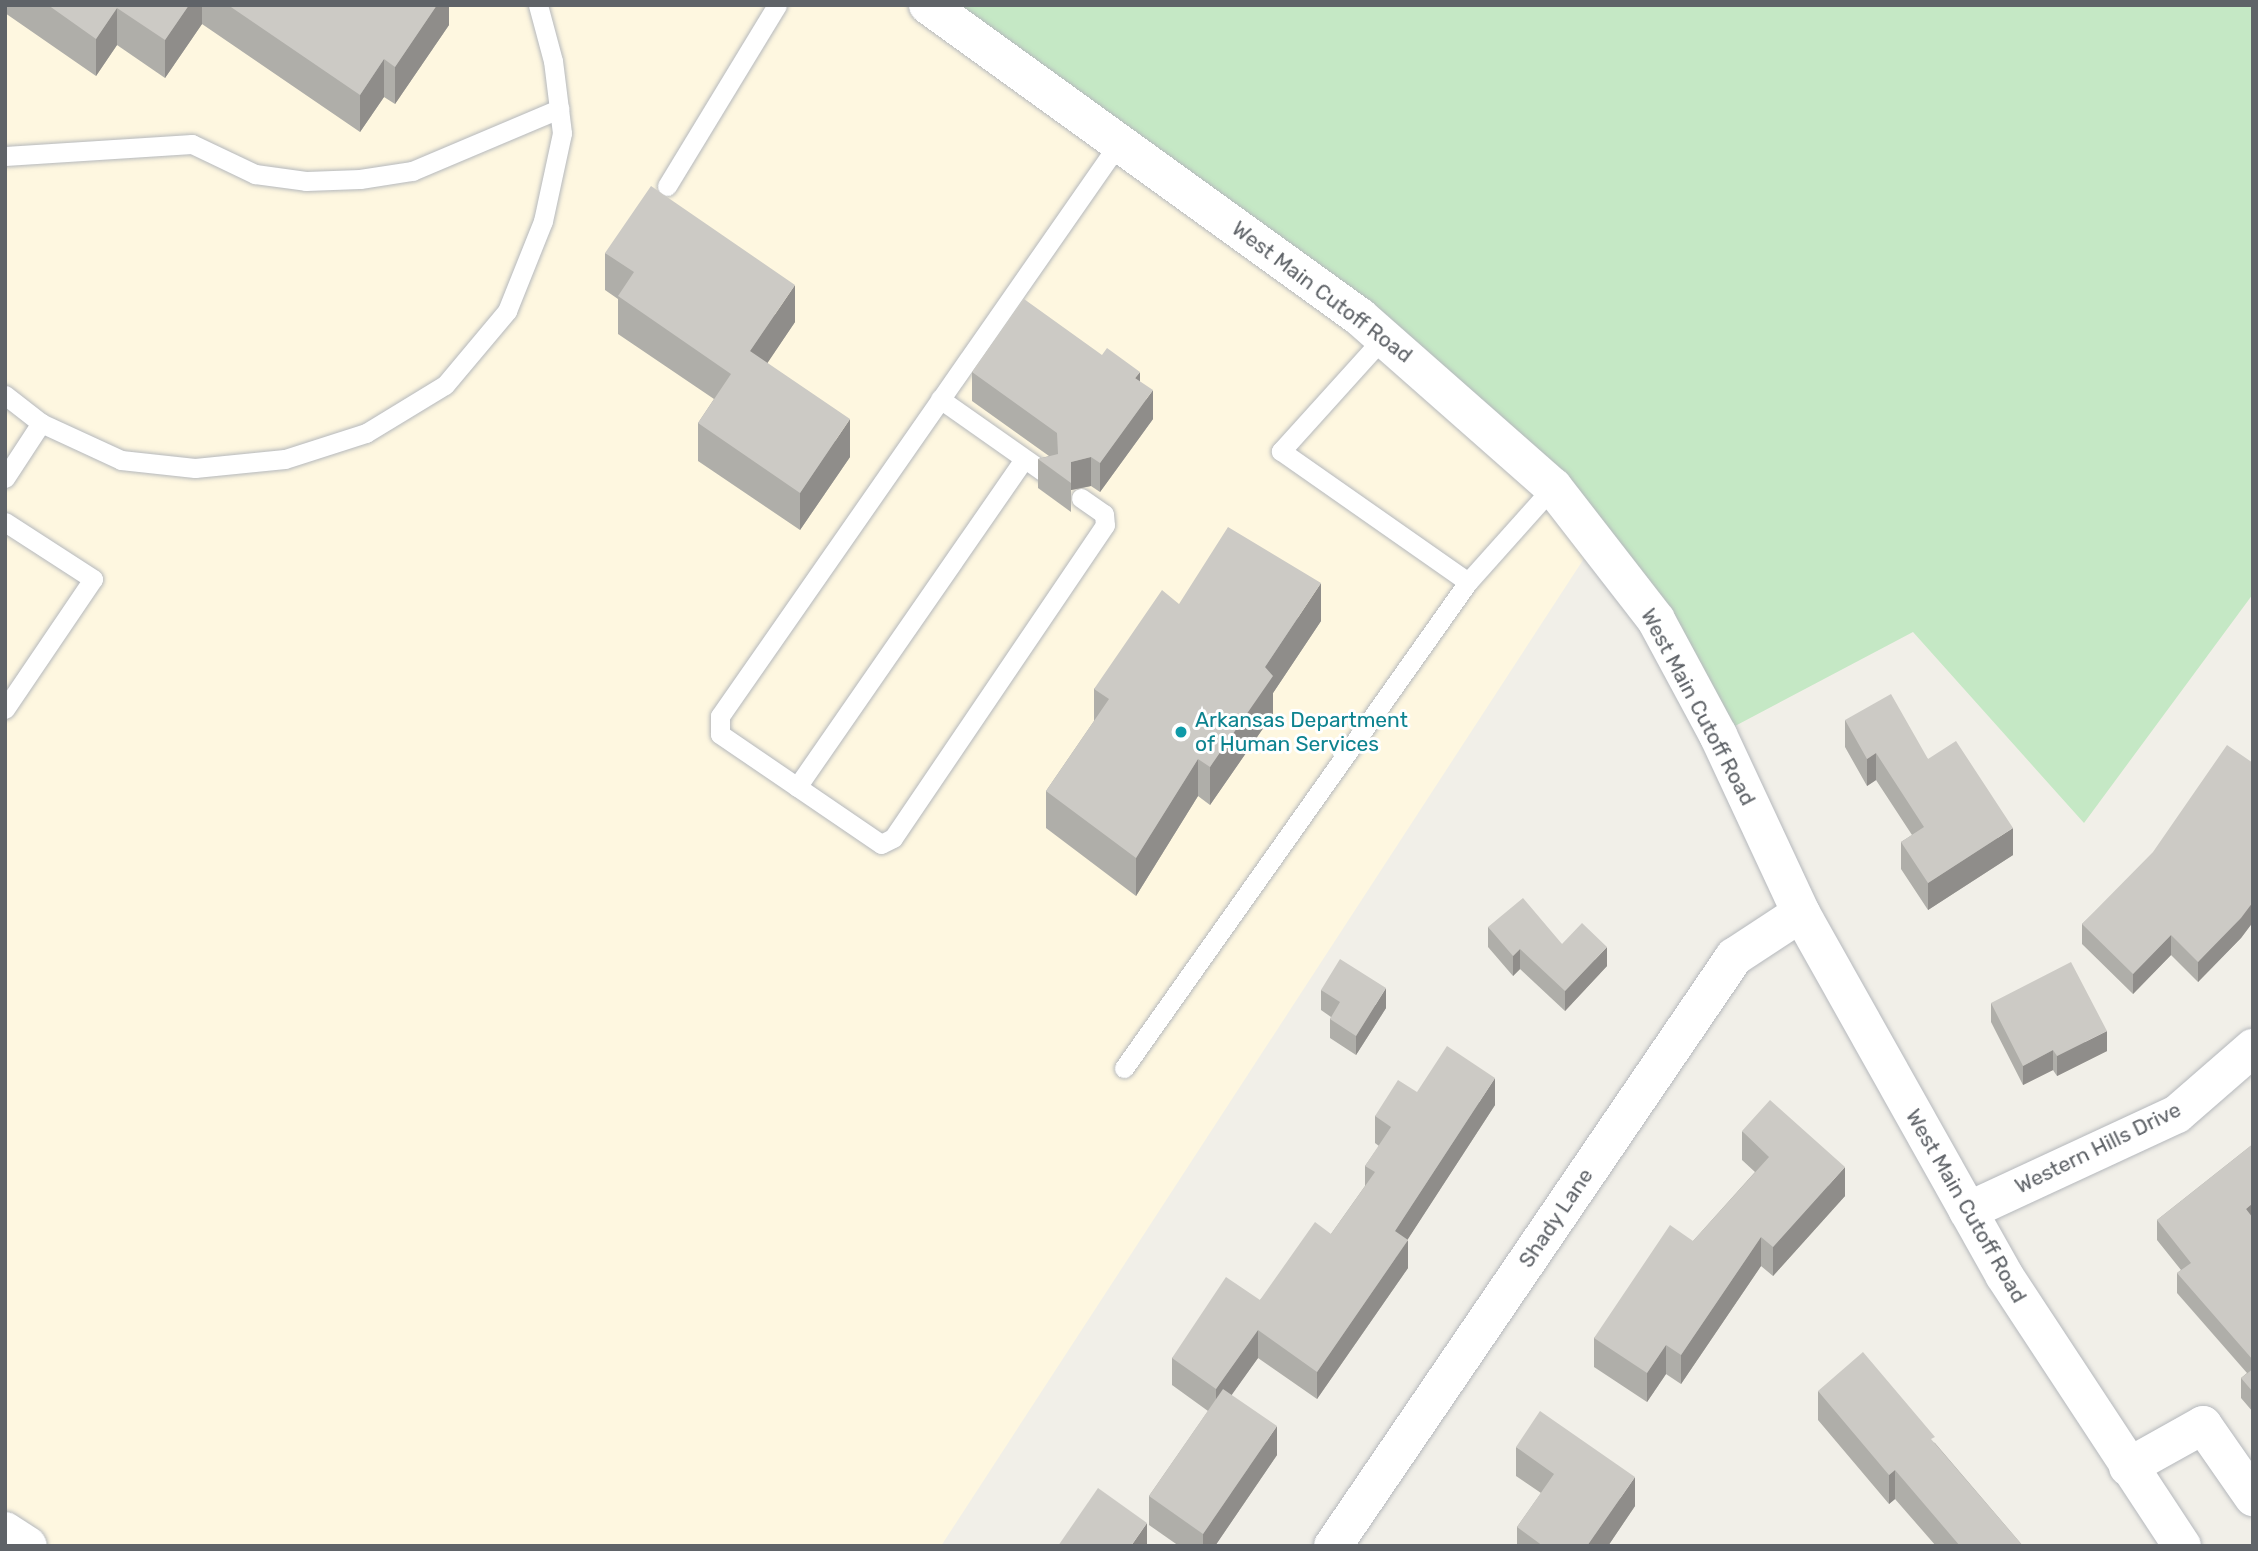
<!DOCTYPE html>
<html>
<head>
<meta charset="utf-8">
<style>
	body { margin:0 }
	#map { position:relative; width:2258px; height:1551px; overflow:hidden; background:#f1efe8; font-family:Rubik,sans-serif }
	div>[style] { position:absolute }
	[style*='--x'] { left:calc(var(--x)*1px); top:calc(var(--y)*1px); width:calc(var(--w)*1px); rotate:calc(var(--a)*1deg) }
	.commercial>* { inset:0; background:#fef7e0 }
	.green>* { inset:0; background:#c5e8c5 }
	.roads { filter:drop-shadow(0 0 2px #b5b8bc) drop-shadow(0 0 2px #b5b8bc) }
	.service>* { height:19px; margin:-9.5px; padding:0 9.5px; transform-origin:9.5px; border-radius:9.5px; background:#fff }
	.minor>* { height:38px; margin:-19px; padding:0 19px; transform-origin:19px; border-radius:19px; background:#fff }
	.secondary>* { height:38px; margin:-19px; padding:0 19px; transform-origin:19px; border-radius:19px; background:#fff }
	.wall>* { inset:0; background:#afaea9 }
	.shaded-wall>* { inset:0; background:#8f8d8a }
	.building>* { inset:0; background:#cccac5 }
	.dots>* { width:19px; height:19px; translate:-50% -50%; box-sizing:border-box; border:4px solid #fff; border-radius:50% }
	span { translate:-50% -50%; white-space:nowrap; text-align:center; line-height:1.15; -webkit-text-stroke:6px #fff; paint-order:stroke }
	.street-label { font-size:21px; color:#5f6368 }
	.culture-label { font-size:21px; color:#0d838f }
	.left { translate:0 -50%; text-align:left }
	.frame { position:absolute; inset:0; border:7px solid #5f6368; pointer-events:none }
</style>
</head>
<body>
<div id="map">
	<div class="commercial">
		<div style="clip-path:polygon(5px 5px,928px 5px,1360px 317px,1596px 540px,941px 1546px,5px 1546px)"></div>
	</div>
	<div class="green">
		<div style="clip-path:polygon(928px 5px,2253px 5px,2253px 594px,2084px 823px,1913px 632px,1718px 735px,1553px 487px)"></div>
	</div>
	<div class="roads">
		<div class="service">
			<div style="--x:5;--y:156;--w:187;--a:-3.7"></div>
			<div style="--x:192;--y:144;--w:70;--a:25.5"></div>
			<div style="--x:255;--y:174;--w:51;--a:7.8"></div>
			<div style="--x:306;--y:181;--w:54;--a:-2.1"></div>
			<div style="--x:360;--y:179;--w:53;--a:-8.7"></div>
			<div style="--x:412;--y:171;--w:160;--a:-22.9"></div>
			<div style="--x:667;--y:186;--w:212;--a:-58.7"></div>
			<div style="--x:1384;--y:337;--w:154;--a:132.1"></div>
			<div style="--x:1281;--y:451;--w:228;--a:35"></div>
			<div style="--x:5;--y:395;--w:46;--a:37.9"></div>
			<div style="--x:41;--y:423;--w:88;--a:24.8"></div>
			<div style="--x:121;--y:460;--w:74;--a:6.2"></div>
			<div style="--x:195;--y:468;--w:90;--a:-5.7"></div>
			<div style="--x:285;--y:459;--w:85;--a:-17.8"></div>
			<div style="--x:366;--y:433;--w:92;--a:-31.3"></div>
			<div style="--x:445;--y:385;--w:97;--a:-50"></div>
			<div style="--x:507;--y:311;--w:97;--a:-68.2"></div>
			<div style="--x:543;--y:221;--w:90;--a:-77.8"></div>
			<div style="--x:562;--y:133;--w:73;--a:-97.1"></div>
			<div style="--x:553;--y:61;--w:58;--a:-105"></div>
			<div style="--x:940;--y:399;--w:132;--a:35.1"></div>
			<div style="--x:5;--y:478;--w:66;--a:-56.8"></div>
			<div style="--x:1081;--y:498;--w:28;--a:35"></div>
			<div style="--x:1104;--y:514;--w:11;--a:85"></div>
			<div style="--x:1105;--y:525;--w:378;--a:124.1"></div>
			<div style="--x:893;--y:838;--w:13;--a:153"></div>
			<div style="--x:881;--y:844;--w:195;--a:-145.7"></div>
			<div style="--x:720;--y:734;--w:18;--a:-90"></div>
			<div style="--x:720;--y:716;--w:698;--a:-55.15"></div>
			<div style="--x:5;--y:522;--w:105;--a:32.9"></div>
			<div style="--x:93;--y:579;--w:157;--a:124.1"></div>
			<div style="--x:797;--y:787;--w:399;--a:-55.3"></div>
			<div style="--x:1124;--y:1068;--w:595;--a:-54.71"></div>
			<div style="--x:1468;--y:582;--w:127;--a:-48.2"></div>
		</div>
		<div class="minor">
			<div style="--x:1968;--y:1211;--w:230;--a:-24.9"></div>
			<div style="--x:2177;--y:1114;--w:101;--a:-41"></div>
			<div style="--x:2128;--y:1467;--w:86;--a:-29.2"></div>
			<div style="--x:2203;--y:1425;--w:88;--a:55.2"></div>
			<div style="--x:5;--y:1531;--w:27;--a:33"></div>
			<div style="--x:1333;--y:1546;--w:713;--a:-55.75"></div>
			<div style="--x:1734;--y:957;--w:80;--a:-33.3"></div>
		</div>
		<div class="secondary">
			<div style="--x:928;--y:5;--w:533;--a:35.84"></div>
			<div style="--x:1360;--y:317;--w:257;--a:41.4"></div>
			<div style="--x:1553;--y:487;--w:168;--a:52.2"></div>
			<div style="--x:1656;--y:620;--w:131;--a:61.7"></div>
			<div style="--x:1718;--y:735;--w:196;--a:65"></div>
			<div style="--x:1801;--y:913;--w:415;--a:60.7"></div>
			<div style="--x:2004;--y:1275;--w:324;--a:56.7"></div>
		</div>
	</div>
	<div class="wall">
		<div style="clip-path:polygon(5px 5px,449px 5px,449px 25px,395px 104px,384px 97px,360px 132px,202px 24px,165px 78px,117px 45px,96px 76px,5px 13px)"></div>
		<div style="clip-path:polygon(605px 253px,795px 322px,767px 363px,850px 457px,800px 530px,698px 461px,698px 423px,714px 399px,618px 334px,618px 299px,605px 290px)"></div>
		<div style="clip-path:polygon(972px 372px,1140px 382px,1153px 419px,1100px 492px,1091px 486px,1071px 490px,1071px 512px,1038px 488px,1038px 459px,1049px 456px,972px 401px)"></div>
		<div style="clip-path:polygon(1179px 604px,1321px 621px,1273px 693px,1273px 714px,1210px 805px,1198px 796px,1136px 896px,1046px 828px,1046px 791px,1094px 721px,1094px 689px)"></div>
		<div style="clip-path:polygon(1845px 720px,1928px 759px,2013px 855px,1928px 910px,1901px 869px,1901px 842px,1912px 835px,1876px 780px,1867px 786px,1845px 747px)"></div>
		<div style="clip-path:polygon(2253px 763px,2253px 922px,2241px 938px,2198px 982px,2171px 955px,2133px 994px,2082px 944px,2082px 924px)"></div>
		<div style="clip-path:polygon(1488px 927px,1562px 944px,1607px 966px,1565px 1011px,1520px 969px,1513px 976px,1488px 947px)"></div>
		<div style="clip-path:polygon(1321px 990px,1386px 1008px,1356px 1055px,1330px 1038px,1330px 1019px,1331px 1017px,1321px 1010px)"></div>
		<div style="clip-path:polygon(1991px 1003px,2107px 1051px,2057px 1076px,2053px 1070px,2023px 1085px,1991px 1022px)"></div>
		<div style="clip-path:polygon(1417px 1092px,1495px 1105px,1407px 1240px,1408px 1268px,1317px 1399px,1258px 1358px,1231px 1395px,1277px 1455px,1215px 1546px,1179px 1546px,1149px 1525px,1149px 1496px,1208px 1411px,1172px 1385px,1172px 1358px,1260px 1300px,1331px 1234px,1365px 1186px,1365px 1166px,1379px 1146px,1375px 1143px,1375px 1116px)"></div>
		<div style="clip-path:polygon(1742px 1131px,1845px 1196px,1773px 1276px,1761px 1266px,1681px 1384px,1666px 1374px,1647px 1402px,1594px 1367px,1594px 1338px,1693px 1241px,1755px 1172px,1742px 1160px)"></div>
		<div style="clip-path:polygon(2253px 1144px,2253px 1412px,2241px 1398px,2241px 1378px,2247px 1373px,2177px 1293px,2177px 1273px,2181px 1270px,2157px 1240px,2157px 1220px)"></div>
		<div style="clip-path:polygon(1818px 1391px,1935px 1443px,2023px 1546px,1936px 1546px,1895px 1499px,1889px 1504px,1818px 1420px)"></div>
		<div style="clip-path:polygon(1516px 1447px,1635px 1506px,1608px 1546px,1517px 1546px,1517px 1527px,1541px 1493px,1516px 1476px)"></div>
	</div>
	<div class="shaded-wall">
		<div style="clip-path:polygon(189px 5px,202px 5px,202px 24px,165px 78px,165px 40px)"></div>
		<div style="clip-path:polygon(437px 5px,449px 5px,449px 25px,395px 104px,395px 67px)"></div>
		<div style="clip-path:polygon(117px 8px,117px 45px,96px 76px,96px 39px)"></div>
		<div style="clip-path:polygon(384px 59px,384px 97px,360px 132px,360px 95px)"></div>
		<div style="clip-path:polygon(795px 285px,795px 322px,750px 389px,750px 351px)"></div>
		<div style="clip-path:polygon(1140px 372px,1140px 401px,1135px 378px)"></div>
		<div style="clip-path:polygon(1153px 390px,1153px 419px,1100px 492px,1100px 463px)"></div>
		<div style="clip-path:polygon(850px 419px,850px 457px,800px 530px,800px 493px)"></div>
		<div style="clip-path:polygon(1091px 457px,1091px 486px,1071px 490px,1071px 462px)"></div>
		<div style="clip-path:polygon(1321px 583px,1321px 621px,1273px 693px,1273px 714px,1210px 805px,1210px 767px,1265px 667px)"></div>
		<div style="clip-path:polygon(1876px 753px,1876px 780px,1867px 786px,1867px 759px)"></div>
		<div style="clip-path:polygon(1198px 759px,1198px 796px,1136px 896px,1136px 858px)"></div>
		<div style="clip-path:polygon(2013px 828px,2013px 855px,1928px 910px,1928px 883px)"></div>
		<div style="clip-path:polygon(2253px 902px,2253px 922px,2241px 938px,2198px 982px,2198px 962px)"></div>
		<div style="clip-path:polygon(2171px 935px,2171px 955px,2133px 994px,2133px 974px)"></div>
		<div style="clip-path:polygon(1607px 947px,1607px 966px,1565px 1011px,1565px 991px)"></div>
		<div style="clip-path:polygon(1520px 949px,1520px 969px,1513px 976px,1513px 956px)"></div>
		<div style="clip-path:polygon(1386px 988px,1386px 1008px,1356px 1055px,1356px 1036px)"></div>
		<div style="clip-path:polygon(2107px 1031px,2107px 1051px,2057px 1076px,2057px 1056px)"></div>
		<div style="clip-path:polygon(2053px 1050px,2053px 1070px,2023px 1085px,2023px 1066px)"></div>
		<div style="clip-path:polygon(1495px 1078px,1495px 1105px,1395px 1259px,1395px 1231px)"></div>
		<div style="clip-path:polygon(1845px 1167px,1845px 1196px,1773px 1276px,1773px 1247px)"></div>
		<div style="clip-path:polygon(2253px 1203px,2253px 1223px,2246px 1209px)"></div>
		<div style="clip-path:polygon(1761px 1237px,1761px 1266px,1681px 1384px,1681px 1355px)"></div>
		<div style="clip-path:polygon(1408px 1240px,1408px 1268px,1317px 1399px,1317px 1372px)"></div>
		<div style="clip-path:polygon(1258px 1330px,1258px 1358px,1216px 1417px,1216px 1389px)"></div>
		<div style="clip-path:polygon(1666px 1345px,1666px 1374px,1647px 1402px,1647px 1373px)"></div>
		<div style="clip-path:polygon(1277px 1426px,1277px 1455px,1215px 1546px,1203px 1546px,1203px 1534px)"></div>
		<div style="clip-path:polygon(1895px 1470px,1895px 1499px,1889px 1504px,1889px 1475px)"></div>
		<div style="clip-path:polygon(1635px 1477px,1635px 1506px,1608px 1546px,1587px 1546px)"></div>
		<div style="clip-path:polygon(1147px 1523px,1147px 1546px,1131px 1546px)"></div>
	</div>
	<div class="building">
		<div style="clip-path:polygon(48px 5px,189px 5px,165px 40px,117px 8px,96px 39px)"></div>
		<div style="clip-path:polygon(228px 5px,437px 5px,395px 67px,384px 59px,360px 95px)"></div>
		<div style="clip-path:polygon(651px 186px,795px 285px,750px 351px,850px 419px,800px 493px,698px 423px,731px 374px,618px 296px,634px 272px,605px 253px)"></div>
		<div style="clip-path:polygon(1024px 299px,1102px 355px,1107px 348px,1140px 372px,1135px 378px,1153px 390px,1100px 463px,1091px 457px,1071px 462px,1071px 483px,1038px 459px,1058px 454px,1057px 433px,972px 372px)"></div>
		<div style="clip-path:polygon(1228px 527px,1321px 583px,1265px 667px,1273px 676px,1210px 767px,1198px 759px,1136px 858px,1046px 791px,1109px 699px,1094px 689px,1162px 590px,1179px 604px)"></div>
		<div style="clip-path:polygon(1891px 694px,1928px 759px,1956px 741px,2013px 828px,1928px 883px,1901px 842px,1924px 827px,1876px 753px,1867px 759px,1845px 720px)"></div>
		<div style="clip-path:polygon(2227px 745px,2253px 763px,2253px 902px,2241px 918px,2198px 962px,2171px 935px,2133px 974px,2082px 924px,2153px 852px)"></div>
		<div style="clip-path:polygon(1523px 898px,1562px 944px,1582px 923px,1607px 947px,1565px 991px,1520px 949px,1513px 956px,1488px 927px)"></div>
		<div style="clip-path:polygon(1340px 959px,1386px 988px,1356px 1036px,1330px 1019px,1340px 1002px,1321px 990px)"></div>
		<div style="clip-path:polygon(2071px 962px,2107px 1031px,2057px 1056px,2053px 1050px,2023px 1066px,1991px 1003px)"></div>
		<div style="clip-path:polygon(1447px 1046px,1495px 1078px,1395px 1231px,1408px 1240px,1317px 1372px,1258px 1330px,1216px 1389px,1172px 1358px,1226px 1277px,1260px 1300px,1315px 1222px,1331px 1234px,1375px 1172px,1365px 1166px,1391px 1127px,1375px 1116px,1398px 1080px,1417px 1092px)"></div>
		<div style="clip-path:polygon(1770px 1100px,1845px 1167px,1773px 1247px,1761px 1237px,1681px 1355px,1666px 1345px,1647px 1373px,1594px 1338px,1670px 1225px,1693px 1241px,1769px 1157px,1742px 1131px)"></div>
		<div style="clip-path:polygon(2253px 1144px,2253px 1203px,2246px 1209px,2253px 1218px,2253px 1360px,2177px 1273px,2191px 1263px,2157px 1220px)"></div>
		<div style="clip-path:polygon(1863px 1352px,1935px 1437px,1931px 1439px,2023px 1546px,1960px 1546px,1895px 1470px,1889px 1475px,1818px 1391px)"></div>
		<div style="clip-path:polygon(2253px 1369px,2253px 1392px,2241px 1378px)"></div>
		<div style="clip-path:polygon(1223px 1389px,1277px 1426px,1203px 1534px,1149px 1496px)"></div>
		<div style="clip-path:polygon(1540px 1411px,1635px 1477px,1587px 1546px,1543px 1546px,1517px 1527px,1554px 1474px,1516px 1447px)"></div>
		<div style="clip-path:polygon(1098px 1488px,1147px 1523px,1131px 1546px,1058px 1546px)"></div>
	</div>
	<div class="dots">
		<div style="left:1181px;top:732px;background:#0f9aa8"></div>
	</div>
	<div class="street-label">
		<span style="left:1322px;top:292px;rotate:37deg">West Main Cutoff Road</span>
		<span style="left:1698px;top:707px;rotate:62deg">West Main Cutoff Road</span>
		<span style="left:2098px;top:1148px;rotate:-26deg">Western Hills Drive</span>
		<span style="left:1966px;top:1206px;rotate:60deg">West Main Cutoff Road</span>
		<span style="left:1556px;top:1218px;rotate:-56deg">Shady Lane</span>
	</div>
	<div class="culture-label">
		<span class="left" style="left:1195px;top:732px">Arkansas Department<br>of Human Services</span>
	</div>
	<div class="frame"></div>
</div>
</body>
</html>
